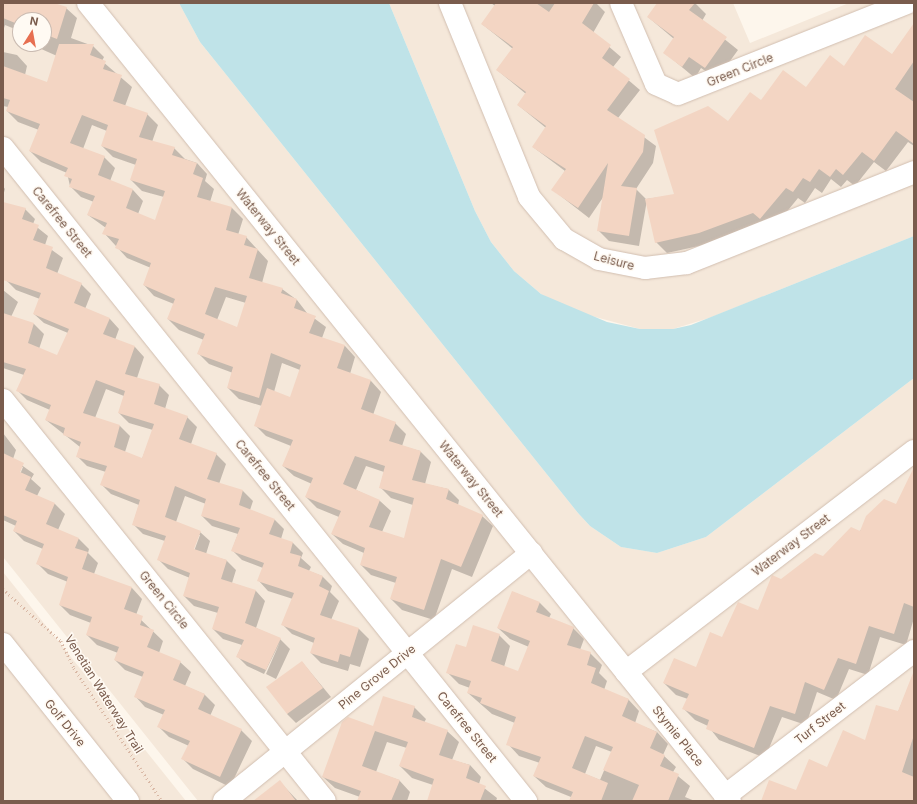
<!DOCTYPE html>
<html>
<head>
<meta charset="utf-8">
<style>
	body { margin:0 }
	#map { position:relative; width:917px; height:804px; overflow:hidden; background:#fdf6ec; font-family:Inter,sans-serif }
	div>[style] { position:absolute }
	[style*='--x'] { left:calc(var(--x)*1px); top:calc(var(--y)*1px); width:calc(var(--w)*1px); rotate:calc(var(--a)*1deg) }
	.residential>* { inset:0; background:#f5e8da }
	.water>* { inset:0; background:#bfe3e8 }
	.shadow>* { inset:0; background:#0003 }
	.building>* { inset:0; background:#f3d5c3 }
	.path>* { height:2.5px; margin-top:-1.25px; transform-origin:0; background:repeating-linear-gradient(90deg,#d9b8a5 0 1px,transparent 0 4px) }
	.roads { filter:drop-shadow(0 0 1px #d1beb0) drop-shadow(0 0 1px #d1beb0) }
	.minor>* { height:22px; margin:-11px; padding:0 11px; transform-origin:11px; border-radius:11px; background:#fff }
	span { translate:-50% -50%; white-space:nowrap; text-align:center; line-height:1.15; -webkit-text-stroke:3px #fffaf3; paint-order:stroke }
	.street-label { font-size:12px; color:#7a5c4d }
	.frame { position:absolute; inset:0; border:4px solid #7a5c4d; pointer-events:none }
	.north { position:absolute; left:12px; top:12px; width:40px; height:40px; box-sizing:border-box; background:#fffaf3; border:1px solid #cabbb1; border-radius:50%; rotate:11deg; font-size:11px; font-weight:700; line-height:16px; text-align:center; color:#7a5c4d }
	.north::after { content:''; display:block; margin:auto; width:14px; height:18px; background:#e76f51; clip-path:polygon(50% 0,100% 100%,50% 72%,0 100%) }
</style>
</head>
<body>
<div id="map">
	<div class="residential">
		<div style="clip-path:polygon(evenodd,3px 3px,179px 3px,200px 42px,578px 513px,590px 526px,621px 547px,657px 553px,706px 537px,914px 378px,914px 801px,198px 801px,3px 557px,3px 3px,20px 20px,44px 20px,44px 44px,20px 44px,20px 20px)"></div>
		<div style="clip-path:polygon(389px 3px,733px 3px,750px 43px,849px 3px,914px 3px,914px 236px,709px 318px,673px 329px,640px 329px,573px 311px,541px 294px,514px 271px,491px 242px,475px 211px)"></div>
		<div style="clip-path:polygon(3px 572px,186px 801px,3px 801px)"></div>
	</div>
	<div class="water">
		<div style="clip-path:polygon(179px 3px,389px 3px,475px 211px,491px 242px,514px 271px,541px 294px,607px 322px,640px 329px,673px 329px,691px 325px,914px 236px,914px 378px,706px 537px,657px 553px,621px 547px,590px 526px,578px 513px,200px 42px)"></div>
	</div>
	<div class="shadow">
		<div style="clip-path:polygon(evenodd,3px 3px,51px 3px,66px 8px,77px 18px,71px 38px,93px 46px,104px 57px,102px 61px,132px 87px,125px 106px,147px 114px,158px 125px,152px 142px,174px 148px,185px 159px,197px 163px,207px 174px,205px 181px,214px 189px,210px 202px,232px 208px,243px 219px,238px 235px,246px 237px,268px 261px,262px 283px,282px 289px,297px 300px,307px 313px,326px 327px,322px 338px,345px 346px,355px 357px,350px 374px,371px 381px,381px 392px,373px 415px,395px 423px,406px 434px,402px 446px,420px 451px,431px 462px,425px 484px,448px 489px,459px 500px,458px 505px,482px 516px,493px 526px,472px 577px,452px 569px,434px 620px,402px 610px,391px 599px,396px 583px,371px 575px,361px 565px,364px 553px,343px 544px,332px 534px,339px 517px,317px 508px,306px 497px,312px 484px,294px 476px,283px 466px,291px 446px,266px 436px,255px 425px,262px 406px,239px 399px,228px 388px,233px 373px,209px 364px,198px 353px,204px 340px,179px 330px,168px 319px,174px 304px,154px 296px,144px 285px,151px 268px,127px 258px,104px 233px,106px 228px,88px 215px,94px 202px,81px 197px,70px 186px,67px 173px,41px 162px,30px 151px,39px 130px,18px 122px,7px 111px,8px 107px,3px 106px,3px 52px,17px 55px,27px 66px,25px 75px,47px 84px,57px 56px,30px 44px,44px 44px,44px 20px,20px 20px,20px 31px,5px 25px,3px 31px,3px 3px,92px 125px,107px 131px,102px 146px,113px 157px,136px 165px,131px 180px,142px 191px,164px 197px,156px 222px,138px 214px,143px 201px,133px 190px,110px 181px,115px 168px,104px 157px,83px 149px,92px 125px,3px 3px,226px 297px,246px 303px,238px 328px,217px 320px,226px 297px,3px 3px,282px 363px,300px 370px,291px 398px,274px 392px,282px 363px,3px 3px,366px 466px,384px 472px,380px 487px,391px 498px,413px 505px,405px 539px,382px 532px,391px 511px,380px 501px,356px 490px,366px 466px)"></div>
		<div style="clip-path:polygon(491px 3px,596px 3px,605px 12px,593px 33px,621px 57px,613px 67px,640px 90px,618px 118px,656px 146px,653px 163px,636px 189px,646px 199px,675px 195px,728px 123px,761px 102px,807px 89px,844px 67px,892px 55px,914px 27px,914px 146px,908px 142px,886px 171px,874px 162px,855px 186px,847px 180px,841px 187px,831px 179px,822px 193px,815px 188px,805px 203px,798px 198px,772px 230px,667px 253px,656px 242px,647px 200px,639px 246px,609px 241px,598px 230px,604px 196px,589px 218px,553px 190px,565px 171px,533px 147px,546px 128px,518px 105px,526px 94px,497px 70px,513px 49px,482px 24px,495px 6px)"></div>
		<div style="clip-path:polygon(658px 3px,695px 3px,706px 14px,702px 21px,738px 50px,717px 79px,701px 68px,695px 78px,665px 53px,674px 39px,648px 17px)"></div>
		<div style="clip-path:polygon(3px 186px,5px 189px,3px 196px)"></div>
		<div style="clip-path:polygon(evenodd,3px 203px,25px 209px,35px 219px,33px 224px,48px 236px,45px 245px,63px 258px,57px 274px,81px 284px,91px 294px,85px 309px,110px 319px,119px 329px,115px 340px,135px 347px,144px 357px,137px 378px,159px 385px,169px 395px,165px 409px,187px 417px,197px 427px,191px 444px,216px 454px,226px 464px,219px 484px,243px 491px,253px 501px,250px 510px,275px 520px,284px 529px,281px 539px,293px 543px,303px 553px,301px 558px,311px 567px,309px 571px,322px 576px,332px 586px,330px 592px,339px 601px,331px 620px,359px 629px,369px 639px,360px 667px,350px 664px,348px 671px,321px 663px,311px 653px,314px 643px,292px 634px,282px 624px,293px 599px,268px 591px,259px 581px,263px 568px,242px 560px,232px 550px,238px 534px,212px 526px,202px 516px,206px 504px,185px 496px,176px 522px,200px 532px,210px 541px,206px 554px,226px 560px,236px 570px,232px 583px,256px 591px,265px 601px,256px 628px,280px 639px,290px 649px,276px 679px,266px 674px,280px 642px,264px 674px,247px 666px,237px 656px,242px 645px,223px 639px,213px 629px,218px 613px,194px 606px,184px 596px,190px 578px,168px 569px,158px 559px,165px 541px,143px 534px,133px 524px,139px 505px,111px 494px,101px 484px,106px 472px,87px 466px,77px 456px,80px 447px,46px 420px,50px 410px,27px 400px,18px 391px,24px 375px,3px 368px,3px 290px,18px 302px,11px 317px,34px 324px,44px 334px,39px 349px,58px 357px,68px 333px,44px 323px,34px 314px,40px 299px,16px 290px,6px 280px,3px 203px,106px 389px,124px 396px,119px 413px,129px 423px,153px 430px,142px 459px,125px 452px,130px 436px,120px 426px,95px 418px,106px 389px,3px 203px,198px 535px,200px 535px,193px 554px,191px 553px,198px 535px)"></div>
		<div style="clip-path:polygon(evenodd,3px 433px,16px 450px,13px 459px,34px 474px,31px 479px,41px 488px,37px 496px,55px 504px,65px 514px,58px 530px,79px 539px,89px 549px,88px 553px,98px 563px,94px 574px,132px 588px,142px 599px,136px 615px,163px 641px,159px 653px,180px 662px,191px 672px,185px 686px,204px 694px,215px 705px,210px 716px,241px 730px,252px 741px,230px 787px,193px 769px,183px 759px,189px 746px,169px 737px,159px 727px,164px 715px,145px 707px,135px 696px,143px 677px,125px 670px,115px 660px,118px 653px,97px 645px,87px 635px,91px 623px,70px 615px,60px 605px,68px 582px,48px 574px,37px 563px,43px 549px,24px 541px,14px 531px,16px 526px,3px 520px,3px 433px,21px 467px,23px 467px,19px 477px,21px 467px)"></div>
		<div style="clip-path:polygon(914px 478px,914px 618px,906px 645px,880px 637px,868px 675px,849px 669px,836px 700px,817px 692px,806px 725px,782px 717px,765px 758px,719px 740px,708px 726px,695px 720px,684px 709px,688px 699px,676px 695px,664px 683px,697px 668px,723px 638px,758px 612px,781px 580px,823px 557px,896px 505px)"></div>
		<div style="clip-path:polygon(evenodd,513px 592px,540px 603px,551px 614px,549px 618px,573px 628px,584px 639px,580px 650px,590px 653px,602px 665px,599px 673px,607px 681px,604px 690px,628px 699px,639px 711px,635px 723px,657px 732px,668px 744px,663px 755px,676px 767px,673px 772px,690px 786px,685px 797px,695px 801px,570px 801px,571px 797px,546px 787px,534px 776px,540px 763px,519px 756px,508px 744px,515px 723px,492px 714px,468px 693px,470px 688px,459px 684px,448px 673px,466px 649px,499px 635px,510px 646px,504px 667px,519px 673px,529px 647px,510px 639px,498px 628px,513px 592px,596px 746px,612px 752px,600px 780px,585px 774px,596px 746px)"></div>
		<div style="clip-path:polygon(302px 662px,331px 697px,296px 723px,287px 714px)"></div>
		<div style="clip-path:polygon(912px 678px,914px 801px,762px 801px,796px 792px,866px 741px,898px 712px)"></div>
		<div style="clip-path:polygon(414px 707px,426px 719px,424px 723px,447px 731px,459px 742px,452px 760px,470px 765px,481px 777px,479px 784px,497px 798px,496px 801px,428px 801px,433px 785px,412px 778px,400px 766px,407px 748px,387px 742px,376px 772px,399px 780px,410px 792px,407px 801px,358px 801px,360px 797px,335px 788px,323px 777px,374px 727px)"></div>
		<div style="clip-path:polygon(280px 782px,298px 801px,255px 801px)"></div>
	</div>
	<div class="building">
		<div style="clip-path:polygon(3px 3px,54px 3px,67px 7px,57px 39px,44px 34px,44px 20px,20px 20px,20px 25px,3px 18px)"></div>
		<div style="clip-path:polygon(496px 3px,536px 3px,549px 12px,555px 3px,594px 3px,582px 23px,611px 45px,602px 58px,630px 79px,607px 110px,645px 135px,643px 152px,621px 186px,637px 188px,629px 236px,597px 231px,608px 163px,578px 208px,551px 190px,566px 169px,532px 147px,546px 126px,517px 105px,526px 92px,496px 70px,513px 47px,481px 24px)"></div>
		<div style="clip-path:polygon(657px 3px,695px 3px,689px 10px,727px 37px,705px 68px,689px 57px,682px 67px,663px 53px,674px 37px,647px 17px)"></div>
		<div style="clip-path:polygon(914px 23px,914px 61px,895px 89px,914px 102px,914px 144px,896px 131px,874px 161px,862px 152px,843px 175px,836px 169px,830px 177px,819px 169px,810px 182px,803px 178px,793px 192px,786px 188px,760px 219px,753px 213px,699px 233px,655px 243px,645px 199px,674px 194px,654px 130px,708px 106px,728px 121px,750px 92px,761px 100px,783px 70px,806px 87px,830px 55px,844px 66px,865px 35px,892px 54px)"></div>
		<div style="clip-path:polygon(evenodd,59px 44px,94px 44px,90px 55px,106px 61px,103px 69px,122px 75px,113px 101px,148px 113px,139px 137px,175px 147px,172px 155px,197px 163px,193px 174px,203px 178px,197px 197px,232px 207px,226px 230px,247px 236px,244px 245px,258px 249px,249px 278px,283px 288px,281px 293px,297px 299px,294px 308px,316px 316px,309px 333px,345px 345px,337px 368px,371px 380px,361px 409px,396px 422px,389px 441px,421px 451px,412px 480px,449px 489px,446px 499px,483px 515px,461px 567px,441px 559px,424px 610px,390px 599px,397px 577px,360px 565px,365px 548px,331px 534px,341px 511px,305px 497px,313px 478px,282px 466px,293px 440px,254px 426px,267px 388px,290px 397px,301px 365px,271px 353px,259px 398px,227px 388px,233px 367px,197px 354px,205px 334px,167px 319px,175px 299px,143px 285px,151px 263px,115px 248px,119px 239px,102px 234px,107px 223px,87px 215px,95px 196px,69px 187px,72px 179px,64px 176px,68px 168px,29px 151px,40px 124px,6px 111px,10px 100px,3px 98px,3px 66px,47px 82px,59px 44px,82px 115px,108px 125px,101px 146px,137px 159px,130px 180px,165px 191px,155px 220px,126px 208px,133px 189px,98px 175px,105px 156px,70px 143px,82px 115px,59px 44px,215px 287px,247px 296px,237px 327px,205px 314px,215px 287px,59px 44px,355px 456px,385px 466px,379px 488px,414px 498px,404px 538px,369px 527px,380px 500px,343px 484px,355px 456px)"></div>
		<div style="clip-path:polygon(evenodd,3px 202px,26px 208px,22px 219px,39px 225px,33px 240px,53px 247px,46px 268px,82px 283px,74px 303px,110px 318px,103px 334px,135px 346px,125px 374px,160px 384px,154px 404px,188px 416px,179px 439px,217px 453px,207px 479px,243px 490px,239px 505px,275px 519px,269px 534px,293px 542px,290px 553px,301px 556px,298px 566px,323px 576px,319px 586px,329px 591px,320px 615px,359px 628px,350px 657px,340px 654px,338px 662px,310px 653px,315px 638px,281px 625px,294px 593px,257px 581px,264px 563px,231px 551px,240px 528px,201px 516px,206px 499px,175px 486px,165px 517px,201px 531px,194px 549px,227px 560px,221px 579px,256px 590px,245px 623px,281px 638px,266px 670px,236px 657px,244px 640px,212px 629px,219px 607px,183px 596px,190px 573px,157px 560px,166px 536px,132px 525px,140px 500px,100px 485px,107px 466px,76px 457px,81px 442px,63px 435px,65px 428px,45px 420px,51px 405px,16px 391px,26px 369px,3px 362px,3px 313px,34px 323px,28px 343px,57px 355px,69px 329px,33px 314px,41px 293px,3px 280px,3px 202px,96px 380px,125px 391px,118px 413px,154px 424px,142px 458px,114px 447px,120px 425px,83px 413px,96px 380px)"></div>
		<div style="clip-path:polygon(3px 453px,24px 463px,20px 472px,31px 477px,25px 490px,55px 503px,46px 524px,79px 538px,75px 548px,88px 552px,82px 569px,132px 587px,124px 609px,143px 616px,140px 625px,154px 630px,147px 647px,181px 661px,173px 680px,205px 694px,198px 709px,242px 729px,220px 777px,181px 759px,190px 741px,157px 727px,165px 710px,134px 697px,144px 672px,114px 660px,119px 647px,86px 635px,92px 617px,59px 605px,68px 577px,36px 564px,44px 544px,13px 531px,17px 521px,3px 515px)"></div>
		<div style="clip-path:polygon(914px 467px,914px 607px,904px 603px,894px 634px,869px 626px,856px 664px,838px 658px,824px 690px,805px 682px,795px 714px,770px 706px,754px 748px,706px 729px,709px 720px,682px 709px,689px 694px,663px 683px,674px 658px,696px 667px,710px 632px,722px 637px,738px 602px,758px 610px,772px 575px,781px 579px,815px 553px,823px 556px,851px 527px,860px 531px,866px 516px,884px 499px,896px 504px)"></div>
		<div style="clip-path:polygon(512px 591px,540px 602px,536px 612px,574px 627px,567px 645px,591px 652px,587px 665px,596px 668px,591px 683px,629px 699px,622px 716px,657px 732px,650px 748px,665px 755px,660px 766px,679px 774px,668px 801px,632px 801px,639px 785px,603px 770px,613px 747px,585px 736px,572px 768px,608px 783px,601px 801px,569px 801px,573px 792px,533px 776px,541px 757px,506px 745px,516px 717px,480px 703px,482px 698px,467px 693px,471px 681px,446px 673px,456px 644px,466px 647px,473px 625px,500px 634px,491px 661px,518px 671px,530px 641px,497px 628px)"></div>
		<div style="clip-path:polygon(302px 661px,323px 688px,287px 714px,266px 687px)"></div>
		<div style="clip-path:polygon(913px 673px,914px 735px,902px 772px,914px 777px,914px 801px,761px 801px,769px 780px,796px 790px,809px 759px,827px 767px,843px 730px,865px 740px,876px 705px,898px 711px)"></div>
		<div style="clip-path:polygon(383px 696px,415px 706px,412px 717px,448px 730px,439px 755px,470px 765px,466px 778px,486px 786px,480px 801px,427px 801px,434px 779px,399px 766px,408px 742px,375px 731px,362px 766px,400px 780px,391px 801px,357px 801px,361px 791px,322px 777px,342px 722px,348px 717px,373px 726px)"></div>
		<div style="clip-path:polygon(280px 780px,296px 801px,253px 801px)"></div>
	</div>
	<div class="path">
		<div style="--x:3;--y:589;--w:78;--a:41.9"></div>
		<div style="--x:61;--y:641;--w:30;--a:64"></div>
		<div style="--x:74;--y:668;--w:159;--a:56.5"></div>
	</div>
	<div class="roads">
		<div class="minor">
			<div style="--x:88;--y:3;--w:1024;--a:51.18"></div>
			<div style="--x:450;--y:3;--w:209;--a:67.8"></div>
			<div style="--x:529;--y:197;--w:55;--a:50.2"></div>
			<div style="--x:564;--y:239;--w:40;--a:29.7"></div>
			<div style="--x:599;--y:259;--w:47;--a:11.1"></div>
			<div style="--x:645;--y:268;--w:42;--a:-6.8"></div>
			<div style="--x:687;--y:263;--w:245;--a:-21.8"></div>
			<div style="--x:621;--y:3;--w:88;--a:66.6"></div>
			<div style="--x:656;--y:84;--w:24;--a:24"></div>
			<div style="--x:678;--y:94;--w:246;--a:-21.7"></div>
			<div style="--x:3;--y:148;--w:837;--a:51.31"></div>
			<div style="--x:3;--y:400;--w:514;--a:51.24"></div>
			<div style="--x:3;--y:644;--w:201;--a:51.5"></div>
			<div style="--x:626;--y:672;--w:363;--a:-37.5"></div>
			<div style="--x:725;--y:796;--w:238;--a:-37.5"></div>
			<div style="--x:224;--y:801;--w:395;--a:-38.9"></div>
		</div>
	</div>
	<div class="street-label">
		<span style="left:740px;top:70px;rotate:-22deg">Green Circle</span>
		<span style="left:62px;top:222px;rotate:51deg">Carefree Street</span>
		<span style="left:268px;top:227px;rotate:51deg">Waterway Street</span>
		<span style="left:614px;top:261px;rotate:15deg">Leisure</span>
		<span style="left:265px;top:475px;rotate:51deg">Carefree Street</span>
		<span style="left:471px;top:479px;rotate:51deg">Waterway Street</span>
		<span style="left:791px;top:545px;rotate:-37deg">Waterway Street</span>
		<span style="left:164px;top:600px;rotate:51deg">Green Circle</span>
		<span style="left:377px;top:677px;rotate:-39deg">Pine Grove Drive</span>
		<span style="left:104px;top:694px;rotate:58deg">Venetian Waterway Trail</span>
		<span style="left:65px;top:723px;rotate:51deg">Golf Drive</span>
		<span style="left:820px;top:723px;rotate:-38deg">Turf Street</span>
		<span style="left:467px;top:727px;rotate:51deg">Carefree Street</span>
		<span style="left:678px;top:736px;rotate:51deg">Stymie Place</span>
	</div>
	<div class="frame"></div>
	<div class="north">N</div>
</div>
</body>
</html>
